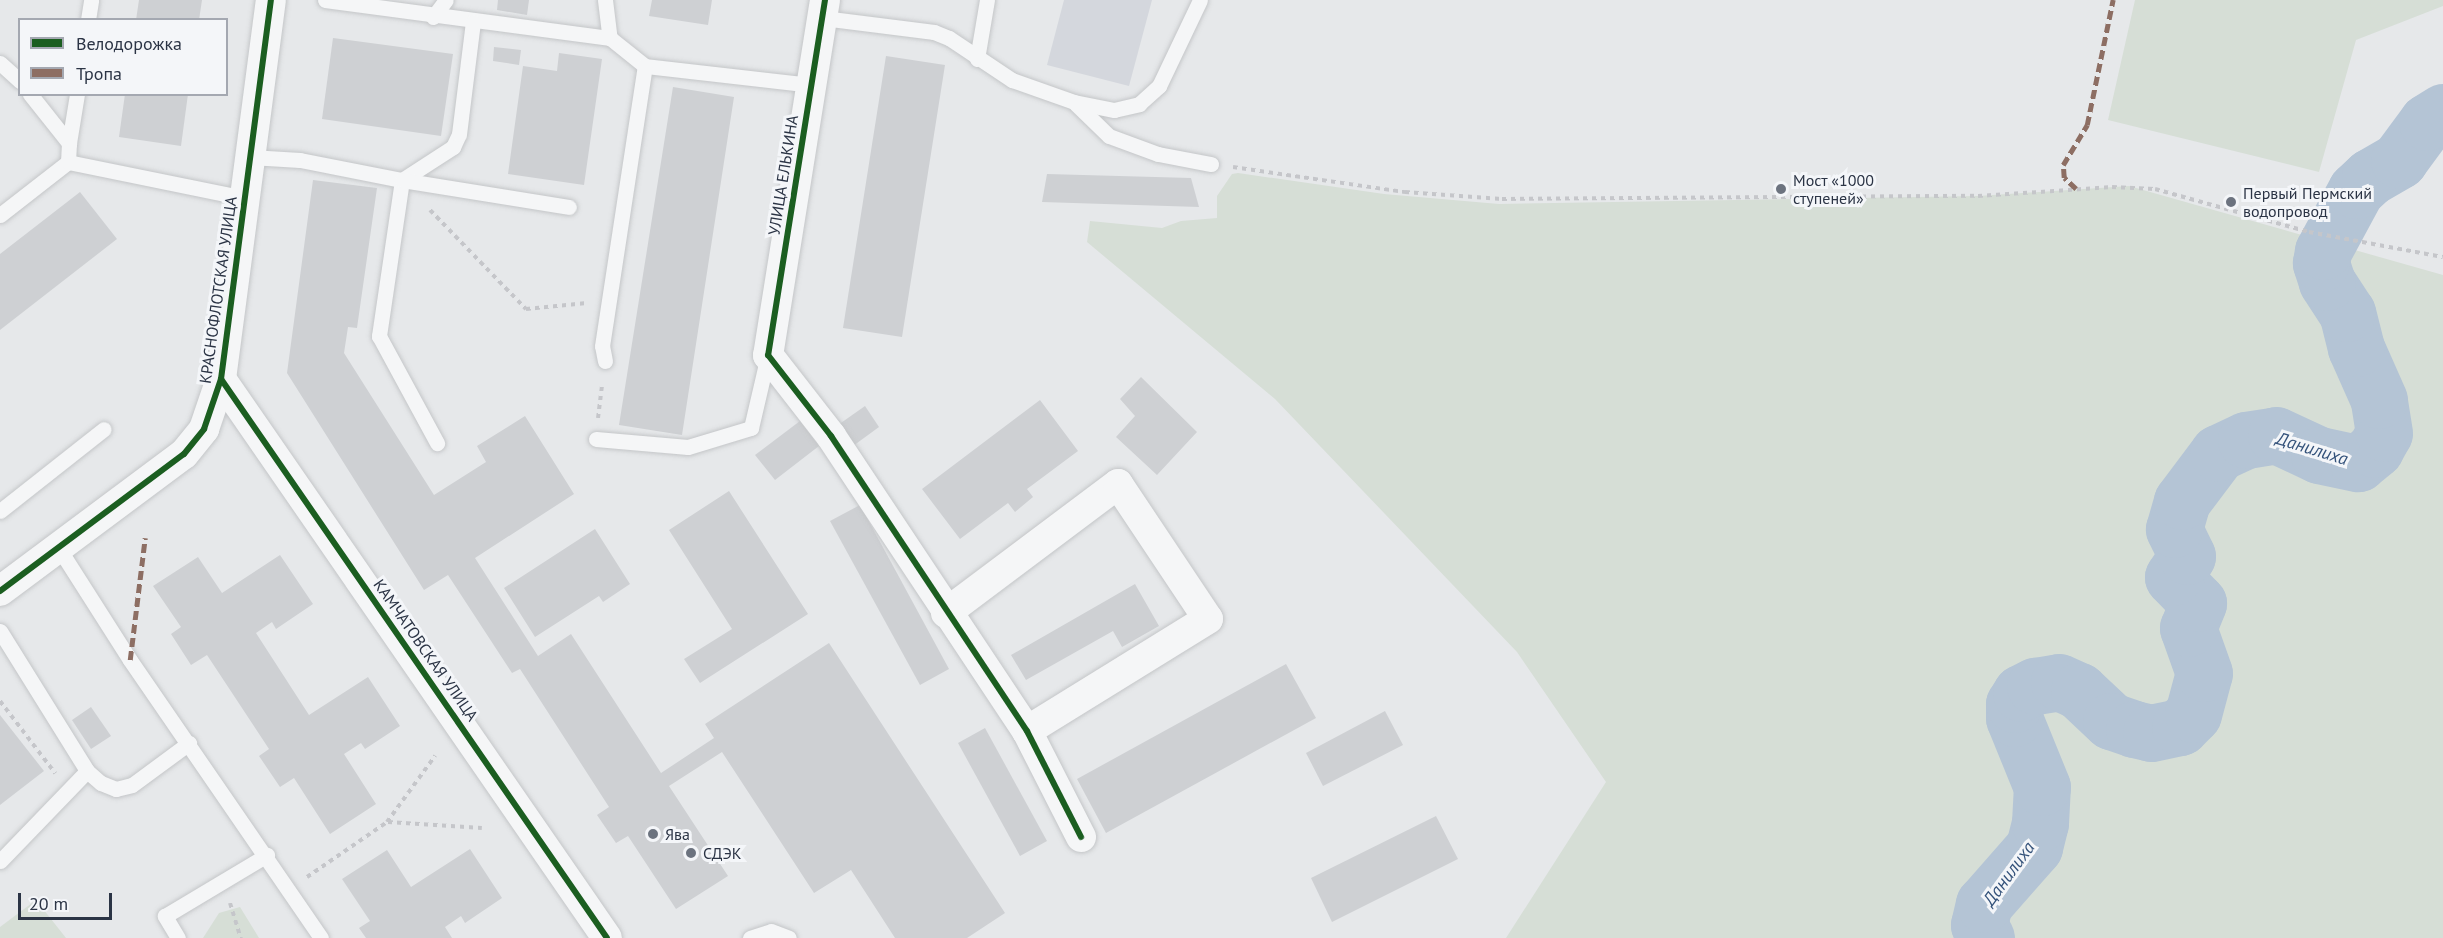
<!DOCTYPE html>
<html>
<head>
<meta charset="utf-8">
<style>
	body { margin:0 }
	#map { position:relative; width:2443px; height:938px; overflow:hidden; background:#e6e8ea; font-family:"PT Sans",sans-serif }
	div>[style] { position:absolute }
	[style*='--x'] { left:calc(var(--x)*1px); top:calc(var(--y)*1px); width:calc(var(--w)*1px); rotate:calc(var(--a)*1deg) }
	.built>* { inset:0; background:#d4d7dd }
	.green>* { inset:0; background:#d6ded6 }
	.river>* { height:57px; margin:-28.5px; padding:0 28.5px; transform-origin:28.5px; border-radius:28.5px; background:#b4c4d5 }
	.building>* { inset:0; background:#ced0d3 }
	.path>* { height:4px; margin-top:-2px; transform-origin:0; background:repeating-linear-gradient(90deg,#c5c6ca 0 4.5px,transparent 0 9px) }
	.roads { filter:drop-shadow(0 0 2px #c4c6c8) drop-shadow(0 0 2px #c4c6c8) }
	.service>* { height:15px; margin:-7.5px; padding:0 7.5px; transform-origin:7.5px; border-radius:7.5px; background:#f5f6f7 }
	.minor>* { height:30px; margin:-15px; padding:0 15px; transform-origin:15px; border-radius:15px; background:#f5f6f7 }
	.quiet>* { height:4.5px; margin-top:-2.25px; transform-origin:0; background:repeating-linear-gradient(90deg,#8d6e63 0 9px,transparent 0 13.5px) }
	.cycleway>* { height:6px; margin:-3px; padding:0 3px; transform-origin:3px; border-radius:3px; background:#1b5e20 }
	.dots>* { width:16px; height:16px; translate:-50% -50%; box-sizing:border-box; border:3px solid #f4f6f9; border-radius:50% }
	span { translate:-50% -50%; white-space:nowrap; text-align:center; line-height:1.15; -webkit-text-stroke:6px #f4f6f9; paint-order:stroke }
	.street-label { font-size:16px; color:#2b3445 }
	.poi-label { font-size:16px; color:#2b3445 }
	.left { translate:0 -50%; text-align:left }
	.water-label { font-size:18px; color:#34527a; font-style:italic }
	.legend { position:absolute; left:18px; top:18px; width:210px; height:78px; box-sizing:border-box; background:#f4f6f9; border:2px solid #a4a8b1; margin:0; padding:8px 10px; list-style:none; font-size:18px; color:#2b3445 }
	.legend li { display:flex; align-items:center; gap:12px; height:30px }
	.legend b { width:30px; border:2px solid #a4a8b1 }
	.scale { position:absolute; left:18px; top:893px; width:94px; height:27px; box-sizing:border-box; border:3px solid #2b3445; border-top:0; padding-left:8px; font-size:18px; line-height:21px; white-space:nowrap; color:#2b3445; -webkit-text-stroke:4px #f4f6f9; paint-order:stroke }
</style>
</head>
<body>
<div id="map">
	<div class="built">
		<div style="clip-path:polygon(1064px 0,1152px 0,1129px 86px,1047px 65px)"></div>
	</div>
	<div class="green">
		<div style="clip-path:polygon(2135px 0,2443px 0,2443px 6px,2356px 40px,2319px 172px,2108px 120px)"></div>
		<div style="clip-path:polygon(1238px 173px,1384px 194px,1499px 204px,1978px 196px,2129px 186px,2443px 275px,2443px 938px,1506px 938px,1606px 782px,1517px 652px,1275px 399px,1087px 242px,1090px 221px,1162px 228px,1181px 221px,1217px 218px,1217px 196px,1232px 174px)"></div>
		<div style="clip-path:polygon(36px 900px,66px 938px,0 938px,0 927px)"></div>
		<div style="clip-path:polygon(240px 907px,259px 938px,203px 938px,219px 913px)"></div>
	</div>
	<div class="river">
		<div style="--x:1986;--y:938;--w:15;--a:-118"></div>
		<div style="--x:1979;--y:925;--w:22;--a:-77"></div>
		<div style="--x:1984;--y:904;--w:76;--a:-48.7"></div>
		<div style="--x:2034;--y:847;--w:25;--a:-76"></div>
		<div style="--x:2040;--y:823;--w:36;--a:-87"></div>
		<div style="--x:2042;--y:787;--w:74;--a:-112.1"></div>
		<div style="--x:2014;--y:718;--w:14;--a:-90"></div>
		<div style="--x:2014;--y:704;--w:13;--a:-58"></div>
		<div style="--x:2021;--y:693;--w:16;--a:-27"></div>
		<div style="--x:2035;--y:686;--w:24;--a:-9"></div>
		<div style="--x:2059;--y:682;--w:22;--a:24"></div>
		<div style="--x:2079;--y:691;--w:44;--a:43.2"></div>
		<div style="--x:2111;--y:721;--w:24;--a:19"></div>
		<div style="--x:2134;--y:729;--w:17;--a:13"></div>
		<div style="--x:2151;--y:733;--w:30;--a:-12"></div>
		<div style="--x:2180;--y:727;--w:18;--a:-45"></div>
		<div style="--x:2193;--y:714;--w:42;--a:-75"></div>
		<div style="--x:2204;--y:673;--w:48;--a:-109.6"></div>
		<div style="--x:2188;--y:628;--w:27;--a:-68"></div>
		<div style="--x:2198;--y:603;--w:36;--a:-134"></div>
		<div style="--x:2173;--y:577;--w:25;--a:-56"></div>
		<div style="--x:2187;--y:556;--w:30;--a:-116"></div>
		<div style="--x:2174;--y:529;--w:29;--a:-74"></div>
		<div style="--x:2182;--y:501;--w:60;--a:-53.1"></div>
		<div style="--x:2218;--y:453;--w:31;--a:-25"></div>
		<div style="--x:2246;--y:440;--w:30;--a:-9"></div>
		<div style="--x:2276;--y:435;--w:47;--a:24.9"></div>
		<div style="--x:2319;--y:455;--w:40;--a:12"></div>
		<div style="--x:2358;--y:463;--w:22;--a:-39"></div>
		<div style="--x:2375;--y:449;--w:18;--a:-61"></div>
		<div style="--x:2384;--y:433;--w:33;--a:-99"></div>
		<div style="--x:2379;--y:400;--w:57;--a:-113.9"></div>
		<div style="--x:2356;--y:348;--w:36;--a:-104"></div>
		<div style="--x:2347;--y:313;--w:37;--a:-123"></div>
		<div style="--x:2327;--y:282;--w:20;--a:-108"></div>
		<div style="--x:2321;--y:263;--w:12;--a:-81"></div>
		<div style="--x:2323;--y:251;--w:69;--a:-61.6"></div>
		<div style="--x:2356;--y:190;--w:19;--a:-43"></div>
		<div style="--x:2370;--y:177;--w:34;--a:-30"></div>
		<div style="--x:2399;--y:160;--w:47;--a:-53.6"></div>
		<div style="--x:2427;--y:122;--w:19;--a:-32"></div>
	</div>
	<div class="building">
		<div style="clip-path:polygon(139px 0,202px 0,199px 20px,136px 20px)"></div>
		<div style="clip-path:polygon(498px 0,529px 0,527px 15px,497px 10px)"></div>
		<div style="clip-path:polygon(652px 0,712px 0,708px 25px,649px 16px)"></div>
		<div style="clip-path:polygon(333px 38px,453px 54px,441px 136px,322px 119px)"></div>
		<div style="clip-path:polygon(494px 47px,521px 50px,519px 65px,493px 61px)"></div>
		<div style="clip-path:polygon(559px 53px,602px 59px,584px 185px,508px 174px,523px 66px,557px 71px)"></div>
		<div style="clip-path:polygon(886px 56px,945px 65px,902px 337px,843px 328px)"></div>
		<div style="clip-path:polygon(673px 87px,734px 97px,682px 435px,619px 425px)"></div>
		<div style="clip-path:polygon(125px 94px,188px 94px,181px 146px,119px 137px)"></div>
		<div style="clip-path:polygon(1047px 174px,1191px 178px,1199px 207px,1042px 202px)"></div>
		<div style="clip-path:polygon(313px 180px,377px 188px,357px 328px,348px 327px,344px 353px,434px 495px,486px 462px,477px 446px,525px 416px,574px 494px,475px 558px,538px 656px,571px 634px,661px 773px,714px 738px,705px 724px,829px 643px,1005px 913px,967px 938px,895px 938px,851px 870px,814px 893px,722px 752px,669px 786px,728px 876px,676px 909px,628px 836px,616px 843px,597px 815px,609px 807px,520px 669px,512px 673px,448px 575px,424px 590px,287px 373px)"></div>
		<div style="clip-path:polygon(80px 192px,117px 239px,0 330px,0 254px)"></div>
		<div style="clip-path:polygon(1141px 377px,1197px 432px,1157px 475px,1116px 437px,1135px 416px,1120px 399px)"></div>
		<div style="clip-path:polygon(1040px 400px,1078px 451px,1027px 489px,1033px 497px,1015px 512px,1008px 503px,960px 539px,922px 489px)"></div>
		<div style="clip-path:polygon(865px 406px,879px 427px,853px 446px,838px 425px)"></div>
		<div style="clip-path:polygon(800px 421px,819px 446px,775px 480px,755px 455px)"></div>
		<div style="clip-path:polygon(729px 491px,808px 614px,700px 683px,684px 659px,732px 629px,669px 530px)"></div>
		<div style="clip-path:polygon(860px 505px,949px 669px,920px 685px,830px 521px)"></div>
		<div style="clip-path:polygon(595px 529px,630px 584px,603px 602px,599px 596px,535px 637px,504px 588px)"></div>
		<div style="clip-path:polygon(280px 555px,313px 604px,276px 629px,272px 622px,256px 633px,309px 715px,368px 677px,400px 726px,365px 749px,361px 743px,344px 754px,376px 804px,330px 834px,294px 778px,280px 787px,259px 756px,269px 749px,207px 655px,191px 665px,171px 634px,181px 627px,153px 586px,198px 557px,222px 593px)"></div>
		<div style="clip-path:polygon(1135px 584px,1159px 626px,1122px 647px,1113px 631px,1026px 680px,1011px 655px)"></div>
		<div style="clip-path:polygon(1286px 664px,1316px 718px,1106px 833px,1077px 779px)"></div>
		<div style="clip-path:polygon(91px 707px,111px 736px,91px 749px,72px 720px)"></div>
		<div style="clip-path:polygon(1385px 711px,1403px 745px,1323px 786px,1306px 753px)"></div>
		<div style="clip-path:polygon(0 715px,44px 771px,0 805px)"></div>
		<div style="clip-path:polygon(985px 728px,1047px 841px,1020px 856px,958px 743px)"></div>
		<div style="clip-path:polygon(1436px 816px,1458px 859px,1332px 922px,1311px 878px)"></div>
		<div style="clip-path:polygon(470px 849px,502px 898px,465px 923px,461px 916px,445px 927px,452px 938px,366px 938px,359px 928px,370px 921px,342px 879px,387px 850px,411px 887px)"></div>
	</div>
	<div class="path">
		<div style="--x:1233;--y:167;--w:174;--a:8.3"></div>
		<div style="--x:1405;--y:192;--w:97;--a:4.1"></div>
		<div style="--x:1502;--y:199;--w:476;--a:-0.4"></div>
		<div style="--x:1978;--y:196;--w:134;--a:-3.8"></div>
		<div style="--x:2112;--y:187;--w:43;--a:2.7"></div>
		<div style="--x:2155;--y:189;--w:160;--a:15.6"></div>
		<div style="--x:2309;--y:232;--w:136;--a:10.6"></div>
		<div style="--x:430;--y:210;--w:138;--a:45.9"></div>
		<div style="--x:526;--y:309;--w:61;--a:-5.6"></div>
		<div style="--x:598;--y:418;--w:35;--a:-83"></div>
		<div style="--x:0;--y:701;--w:91;--a:52.6"></div>
		<div style="--x:388;--y:822;--w:94;--a:3.7"></div>
		<div style="--x:307;--y:877;--w:97;--a:-34.5"></div>
		<div style="--x:387;--y:822;--w:82;--a:-54"></div>
		<div style="--x:230;--y:903;--w:37;--a:73"></div>
	</div>
	<div class="roads">
		<div class="service">
			<div style="--x:325;--y:0;--w:288;--a:7.6"></div>
			<div style="--x:610;--y:38;--w:45;--a:38.7"></div>
			<div style="--x:645;--y:66;--w:168;--a:6.5"></div>
			<div style="--x:605;--y:0;--w:38;--a:83"></div>
			<div style="--x:433;--y:17;--w:21;--a:-53"></div>
			<div style="--x:823;--y:18;--w:112;--a:7.2"></div>
			<div style="--x:934;--y:32;--w:16;--a:22"></div>
			<div style="--x:949;--y:38;--w:76;--a:33.7"></div>
			<div style="--x:1012;--y:80;--w:66;--a:19.5"></div>
			<div style="--x:1074;--y:102;--w:41;--a:11.3"></div>
			<div style="--x:1114;--y:110;--w:26;--a:-13"></div>
			<div style="--x:1139;--y:104;--w:27;--a:-42"></div>
			<div style="--x:1159;--y:86;--w:95;--a:-64.5"></div>
			<div style="--x:88;--y:20;--w:20;--a:-81"></div>
			<div style="--x:977;--y:59;--w:60;--a:-80.4"></div>
			<div style="--x:0;--y:63;--w:27;--a:42"></div>
			<div style="--x:30;--y:94;--w:63;--a:51.5"></div>
			<div style="--x:69;--y:143;--w:19;--a:93"></div>
			<div style="--x:1076;--y:104;--w:46;--a:44.1"></div>
			<div style="--x:1109;--y:136;--w:52;--a:20.2"></div>
			<div style="--x:1158;--y:154;--w:54;--a:10.7"></div>
			<div style="--x:69;--y:143;--w:50;--a:-80.7"></div>
			<div style="--x:250;--y:157;--w:50;--a:3.4"></div>
			<div style="--x:300;--y:160;--w:104;--a:11.1"></div>
			<div style="--x:402;--y:180;--w:158;--a:98.4"></div>
			<div style="--x:379;--y:336;--w:122;--a:61.5"></div>
			<div style="--x:402;--y:180;--w:61;--a:-32.9"></div>
			<div style="--x:453;--y:147;--w:14;--a:-65"></div>
			<div style="--x:459;--y:134;--w:113;--a:-82.9"></div>
			<div style="--x:402;--y:180;--w:169;--a:9.2"></div>
			<div style="--x:0;--y:215;--w:86;--a:-37.9"></div>
			<div style="--x:68;--y:162;--w:181;--a:11.5"></div>
			<div style="--x:605;--y:361;--w:15;--a:-101"></div>
			<div style="--x:602;--y:346;--w:283;--a:-81.3"></div>
			<div style="--x:596;--y:439;--w:92;--a:5"></div>
			<div style="--x:688;--y:447;--w:66;--a:-16.8"></div>
			<div style="--x:751;--y:428;--w:75;--a:-76.9"></div>
			<div style="--x:0;--y:511;--w:132;--a:-38.3"></div>
			<div style="--x:58;--y:547;--w:134;--a:57.5"></div>
			<div style="--x:130;--y:660;--w:337;--a:55.5"></div>
			<div style="--x:0;--y:631;--w:165;--a:58.1"></div>
			<div style="--x:87;--y:771;--w:125;--a:134"></div>
			<div style="--x:87;--y:771;--w:18;--a:41"></div>
			<div style="--x:101;--y:783;--w:16;--a:22"></div>
			<div style="--x:116;--y:789;--w:16;--a:-14"></div>
			<div style="--x:132;--y:785;--w:71;--a:-36.4"></div>
			<div style="--x:178;--y:938;--w:26;--a:-121"></div>
			<div style="--x:165;--y:916;--w:119;--a:-30.9"></div>
			<div style="--x:750;--y:938;--w:22;--a:-18"></div>
			<div style="--x:771;--y:931;--w:19;--a:21"></div>
		</div>
		<div class="minor">
			<div style="--x:825;--y:0;--w:360;--a:99.1"></div>
			<div style="--x:768;--y:355;--w:103;--a:52.1"></div>
			<div style="--x:831;--y:436;--w:354;--a:56.4"></div>
			<div style="--x:1027;--y:731;--w:119;--a:63"></div>
			<div style="--x:221;--y:379;--w:679;--a:55.37"></div>
			<div style="--x:0;--y:591;--w:229;--a:-36.7"></div>
			<div style="--x:184;--y:454;--w:32;--a:-51"></div>
			<div style="--x:204;--y:429;--w:53;--a:-71.2"></div>
			<div style="--x:221;--y:379;--w:382;--a:-82.5"></div>
			<div style="--x:946;--y:613;--w:215;--a:-36.9"></div>
			<div style="--x:1118;--y:484;--w:162;--a:56.3"></div>
			<div style="--x:1208;--y:619;--w:213;--a:148.3"></div>
		</div>
	</div>
	<div class="quiet">
		<div style="--x:2076;--y:189;--w:16;--a:-137"></div>
		<div style="--x:2064;--y:178;--w:13;--a:-94"></div>
		<div style="--x:2063;--y:165;--w:47;--a:-59"></div>
		<div style="--x:2087;--y:125;--w:128;--a:-78.3"></div>
		<div style="--x:130;--y:660;--w:123;--a:-83"></div>
	</div>
	<div class="cycleway">
		<div style="--x:825;--y:0;--w:360;--a:99.1"></div>
		<div style="--x:768;--y:355;--w:103;--a:52.1"></div>
		<div style="--x:831;--y:436;--w:354;--a:56.4"></div>
		<div style="--x:1027;--y:731;--w:119;--a:63"></div>
		<div style="--x:221;--y:379;--w:679;--a:55.37"></div>
		<div style="--x:0;--y:591;--w:229;--a:-36.7"></div>
		<div style="--x:184;--y:454;--w:32;--a:-51"></div>
		<div style="--x:204;--y:429;--w:53;--a:-71.2"></div>
		<div style="--x:221;--y:379;--w:382;--a:-82.5"></div>
	</div>
	<div class="dots">
		<div style="left:1781px;top:189px;background:#6c737f"></div>
		<div style="left:2231px;top:202px;background:#6c737f"></div>
		<div style="left:653px;top:834px;background:#6c737f"></div>
		<div style="left:691px;top:853px;background:#6c737f"></div>
	</div>
	<div class="street-label">
		<span style="left:783px;top:175px;rotate:-81deg">УЛИЦА ЕЛЬКИНА</span>
		<span style="left:218px;top:290px;rotate:-82deg">КРАСНОФЛОТСКАЯ УЛИЦА</span>
		<span style="left:426px;top:650px;rotate:55deg">КАМЧАТОВСКАЯ УЛИЦА</span>
	</div>
	<div class="poi-label">
		<span class="left" style="left:1793px;top:189px">Мост «1000<br>ступеней»</span>
		<span class="left" style="left:2243px;top:202px">Первый Пермский<br>водопровод</span>
		<span class="left" style="left:665px;top:834px">Ява</span>
		<span class="left" style="left:703px;top:853px">СДЭК</span>
	</div>
	<div class="water-label">
		<span style="left:2312px;top:449px;rotate:17deg">Данилиха</span>
		<span style="left:2009px;top:874px;rotate:-54deg">Данилиха</span>
	</div>
	<ul class="legend">
	<li><b style="height:8px;background:#1b5e20"></b>Велодорожка</li>
	<li><b style="height:8px;background:#8d6e63"></b>Тропа</li>
	</ul>
	<div class="scale">20 m</div>
</div>
</body>
</html>
